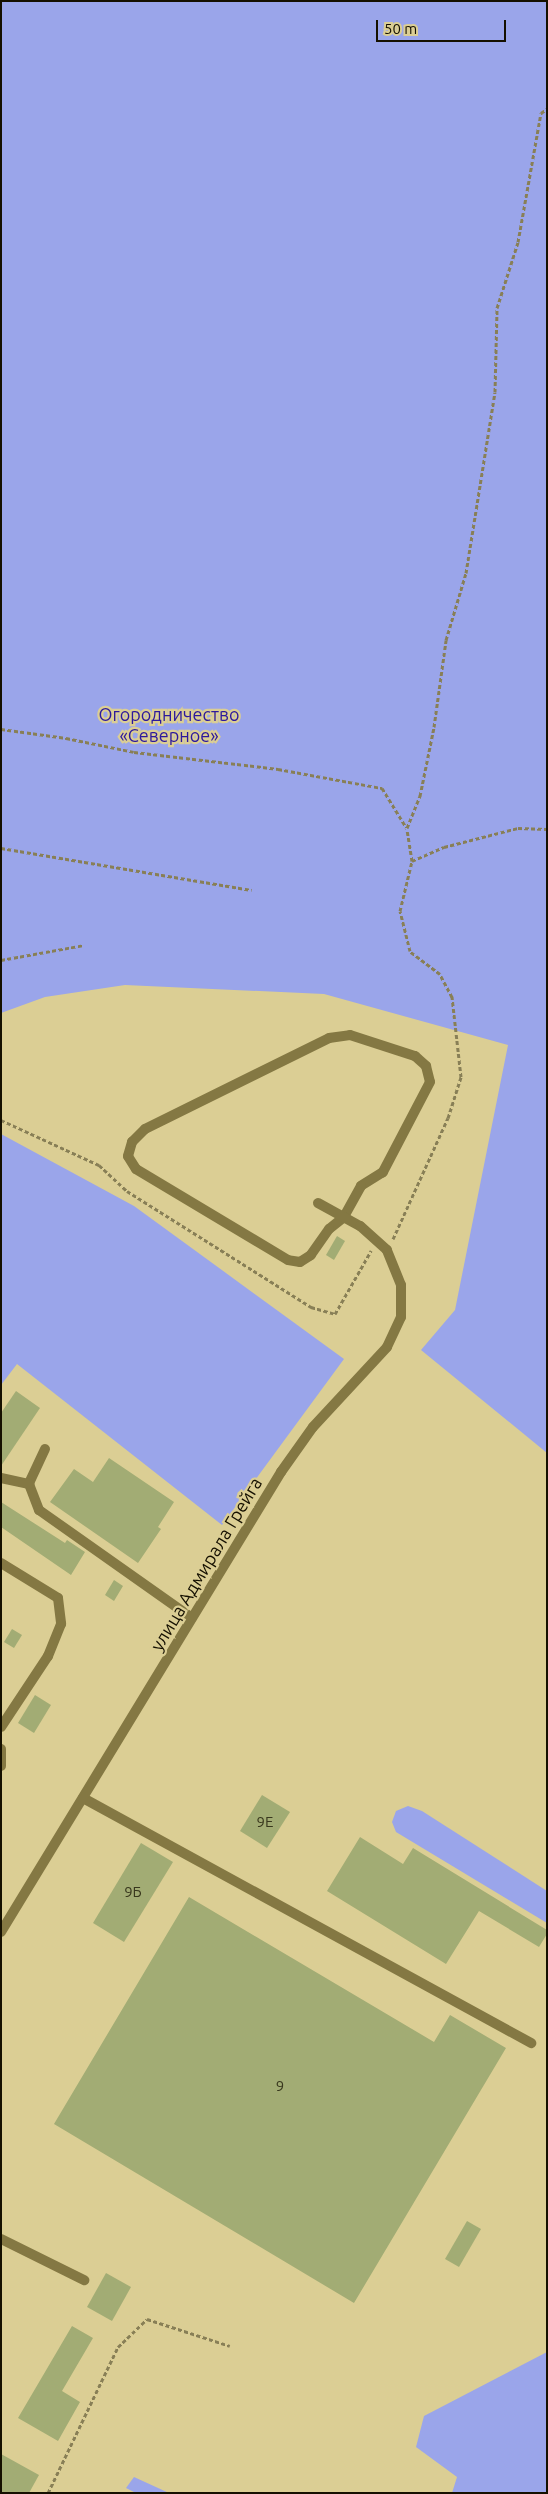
<!DOCTYPE html>
<html>
<head>
<meta charset="utf-8">
<style>
	body { margin:0 }
	#map { position:relative; width:548px; height:2494px; overflow:hidden; background:#dbce94; font-family:Ubuntu,sans-serif }
	div>[style] { position:absolute }
	[style*='--x'] { left:calc(var(--x)*1px); top:calc(var(--y)*1px); width:calc(var(--w)*1px); rotate:calc(var(--a)*1deg) }
	.green>* { inset:0; background:#9aa5ea }
	.building>* { inset:0; background:#a2ac74 }
	.path>* { height:3px; margin-top:-1.5px; transform-origin:0; background:repeating-linear-gradient(90deg,#887f56 0 4px,transparent 0 6.5px) }
	.service>* { height:10px; margin:-5px; padding:0 5px; transform-origin:5px; border-radius:5px; background:#847843 }
	.minor>* { height:10px; margin:-5px; padding:0 5px; transform-origin:5px; border-radius:5px; background:#847843 }
	span { translate:-50% -50%; white-space:nowrap; text-align:center; line-height:1.15; -webkit-text-stroke:4.5px #dbce94; paint-order:stroke }
	.number-label { font-size:15px; color:#38371d }
	.number-label span { -webkit-text-stroke-width:0 }
	.park-label { font-size:18px; color:#2c189d }
	.street-label { font-size:18px; color:#151000 }
	.frame { position:absolute; inset:0; border:2px solid #151000; pointer-events:none }
	.scale { position:absolute; left:376px; top:20px; width:130px; height:22px; box-sizing:border-box; border:2px solid #151000; border-top:0; padding-left:6px; font-size:15px; line-height:18px; white-space:nowrap; color:#151000; -webkit-text-stroke:4px #dbce94; paint-order:stroke }
</style>
</head>
<body>
<div id="map">
	<div class="green">
		<div style="clip-path:polygon(1px 1px,547px 1px,547px 1453px,421px 1350px,455px 1310px,508px 1045px,324px 994px,125px 985px,45px 997px,1px 1013px)"></div>
		<div style="clip-path:polygon(1px 1134px,134px 1206px,344px 1359px,222px 1525px,17px 1364px,1px 1385px)"></div>
		<div style="clip-path:polygon(408px 1806px,422px 1811px,547px 1891px,547px 1923px,396px 1832px,392px 1822px,396px 1811px)"></div>
		<div style="clip-path:polygon(547px 2352px,547px 2493px,452px 2493px,457px 2477px,416px 2447px,424px 2416px)"></div>
		<div style="clip-path:polygon(134px 2477px,169px 2493px,136px 2493px,126px 2488px)"></div>
	</div>
	<div class="building">
		<div style="clip-path:polygon(337px 1236px,345px 1241px,334px 1260px,326px 1255px)"></div>
		<div style="clip-path:polygon(16px 1391px,40px 1408px,1px 1466px,1px 1413px)"></div>
		<div style="clip-path:polygon(109px 1458px,174px 1502px,158px 1527px,161px 1529px,138px 1563px,50px 1502px,74px 1469px,93px 1482px)"></div>
		<div style="clip-path:polygon(1px 1502px,65px 1543px,67px 1540px,85px 1552px,71px 1575px,1px 1527px)"></div>
		<div style="clip-path:polygon(114px 1580px,123px 1586px,114px 1601px,105px 1595px)"></div>
		<div style="clip-path:polygon(12px 1629px,22px 1635px,14px 1648px,4px 1642px)"></div>
		<div style="clip-path:polygon(35px 1695px,51px 1705px,34px 1733px,18px 1723px)"></div>
		<div style="clip-path:polygon(262px 1795px,290px 1812px,267px 1848px,240px 1831px)"></div>
		<div style="clip-path:polygon(360px 1837px,403px 1864px,413px 1848px,547px 1930px,547px 1934px,539px 1947px,479px 1911px,446px 1964px,327px 1891px)"></div>
		<div style="clip-path:polygon(141px 1843px,173px 1862px,124px 1942px,93px 1923px)"></div>
		<div style="clip-path:polygon(189px 1897px,434px 2042px,450px 2015px,506px 2048px,354px 2303px,54px 2124px)"></div>
		<div style="clip-path:polygon(467px 2221px,481px 2229px,459px 2267px,445px 2259px)"></div>
		<div style="clip-path:polygon(106px 2273px,131px 2287px,112px 2321px,87px 2307px)"></div>
		<div style="clip-path:polygon(72px 2326px,93px 2338px,62px 2391px,80px 2402px,58px 2441px,18px 2418px)"></div>
		<div style="clip-path:polygon(1px 2454px,39px 2475px,29px 2493px,1px 2493px)"></div>
	</div>
	<div class="path">
		<div style="--x:1;--y:729;--w:66;--a:7.9"></div>
		<div style="--x:66;--y:738;--w:69;--a:11.6"></div>
		<div style="--x:134;--y:752;--w:145;--a:6.7"></div>
		<div style="--x:278;--y:769;--w:106;--a:10.4"></div>
		<div style="--x:382;--y:788;--w:46;--a:58.4"></div>
		<div style="--x:1;--y:848;--w:254;--a:9.5"></div>
		<div style="--x:412;--y:861;--w:35;--a:-24"></div>
		<div style="--x:444;--y:847;--w:76;--a:-14.4"></div>
		<div style="--x:518;--y:828;--w:29;--a:2"></div>
		<div style="--x:1;--y:960;--w:84;--a:-10.2"></div>
		<div style="--x:1;--y:1120;--w:108;--a:24.7"></div>
		<div style="--x:99;--y:1165;--w:38;--a:43"></div>
		<div style="--x:127;--y:1191;--w:218;--a:32.2"></div>
		<div style="--x:311;--y:1307;--w:25;--a:16"></div>
		<div style="--x:335;--y:1314;--w:73;--a:-60.3"></div>
		<div style="--x:393;--y:1239;--w:133;--a:-65.6"></div>
		<div style="--x:448;--y:1118;--w:43;--a:-72.4"></div>
		<div style="--x:461;--y:1077;--w:81;--a:-96.4"></div>
		<div style="--x:452;--y:997;--w:26;--a:-118"></div>
		<div style="--x:440;--y:974;--w:38;--a:-143"></div>
		<div style="--x:410;--y:951;--w:41;--a:-104"></div>
		<div style="--x:400;--y:911;--w:51;--a:-76.5"></div>
		<div style="--x:412;--y:861;--w:33;--a:-99"></div>
		<div style="--x:407;--y:828;--w:35;--a:-68"></div>
		<div style="--x:420;--y:796;--w:70;--a:-78.5"></div>
		<div style="--x:434;--y:727;--w:88;--a:-82.1"></div>
		<div style="--x:446;--y:640;--w:70;--a:-73.4"></div>
		<div style="--x:466;--y:573;--w:183;--a:-80.9"></div>
		<div style="--x:495;--y:392;--w:84;--a:-88.6"></div>
		<div style="--x:497;--y:308;--w:69;--a:-72.3"></div>
		<div style="--x:518;--y:242;--w:131;--a:-79.9"></div>
		<div style="--x:541;--y:113;--w:7;--a:-34"></div>
		<div style="--x:48;--y:2493;--w:162;--a:-64.4"></div>
		<div style="--x:118;--y:2347;--w:40;--a:-44"></div>
		<div style="--x:147;--y:2319;--w:87;--a:18"></div>
	</div>
	<div class="service">
		<div style="--x:350;--y:1035;--w:68;--a:17.9"></div>
		<div style="--x:415;--y:1056;--w:15;--a:42"></div>
		<div style="--x:426;--y:1066;--w:16;--a:76"></div>
		<div style="--x:430;--y:1082;--w:102;--a:117.6"></div>
		<div style="--x:383;--y:1172;--w:26;--a:148"></div>
		<div style="--x:361;--y:1186;--w:35;--a:119"></div>
		<div style="--x:344;--y:1217;--w:19;--a:141"></div>
		<div style="--x:329;--y:1229;--w:32;--a:125"></div>
		<div style="--x:311;--y:1255;--w:13;--a:148"></div>
		<div style="--x:300;--y:1262;--w:12;--a:-171"></div>
		<div style="--x:288;--y:1260;--w:177;--a:-149.1"></div>
		<div style="--x:136;--y:1169;--w:15;--a:-122"></div>
		<div style="--x:128;--y:1156;--w:15;--a:-74"></div>
		<div style="--x:132;--y:1142;--w:18;--a:-45"></div>
		<div style="--x:145;--y:1129;--w:205;--a:-26.3"></div>
		<div style="--x:329;--y:1038;--w:21;--a:-8"></div>
		<div style="--x:318;--y:1203;--w:48;--a:28.7"></div>
		<div style="--x:45;--y:1449;--w:38;--a:115"></div>
		<div style="--x:29;--y:1484;--w:28;--a:69"></div>
		<div style="--x:39;--y:1510;--w:187;--a:35.2"></div>
		<div style="--x:1;--y:1478;--w:29;--a:12"></div>
		<div style="--x:1;--y:1563;--w:67;--a:31.6"></div>
		<div style="--x:58;--y:1598;--w:26;--a:83"></div>
		<div style="--x:61;--y:1624;--w:35;--a:112"></div>
		<div style="--x:48;--y:1656;--w:85;--a:123.5"></div>
		<div style="--x:1;--y:1749;--w:17;--a:90"></div>
		<div style="--x:83;--y:1798;--w:511;--a:28.67"></div>
		<div style="--x:1;--y:2239;--w:93;--a:26.3"></div>
	</div>
	<div class="minor">
		<div style="--x:1;--y:1932;--w:539;--a:-58.67"></div>
		<div style="--x:281;--y:1472;--w:55;--a:-54.6"></div>
		<div style="--x:313;--y:1427;--w:109;--a:-47.2"></div>
		<div style="--x:387;--y:1347;--w:33;--a:-65"></div>
		<div style="--x:401;--y:1317;--w:32;--a:-90"></div>
		<div style="--x:401;--y:1285;--w:38;--a:-112"></div>
		<div style="--x:387;--y:1250;--w:36;--a:-138"></div>
	</div>
	<div class="number-label">
		<span style="left:265px;top:1822px">9Е</span>
		<span style="left:133px;top:1892px">9Б</span>
		<span style="left:280px;top:2086px">9</span>
	</div>
	<div class="park-label">
		<span style="left:169px;top:725px">Огородничество<br>«Северное»</span>
	</div>
	<div class="street-label">
		<span style="left:206px;top:1564px;rotate:-59deg">улица Адмирала Грейга</span>
	</div>
	<div class="frame"></div>
	<div class="scale">50 m</div>
</div>
</body>
</html>
